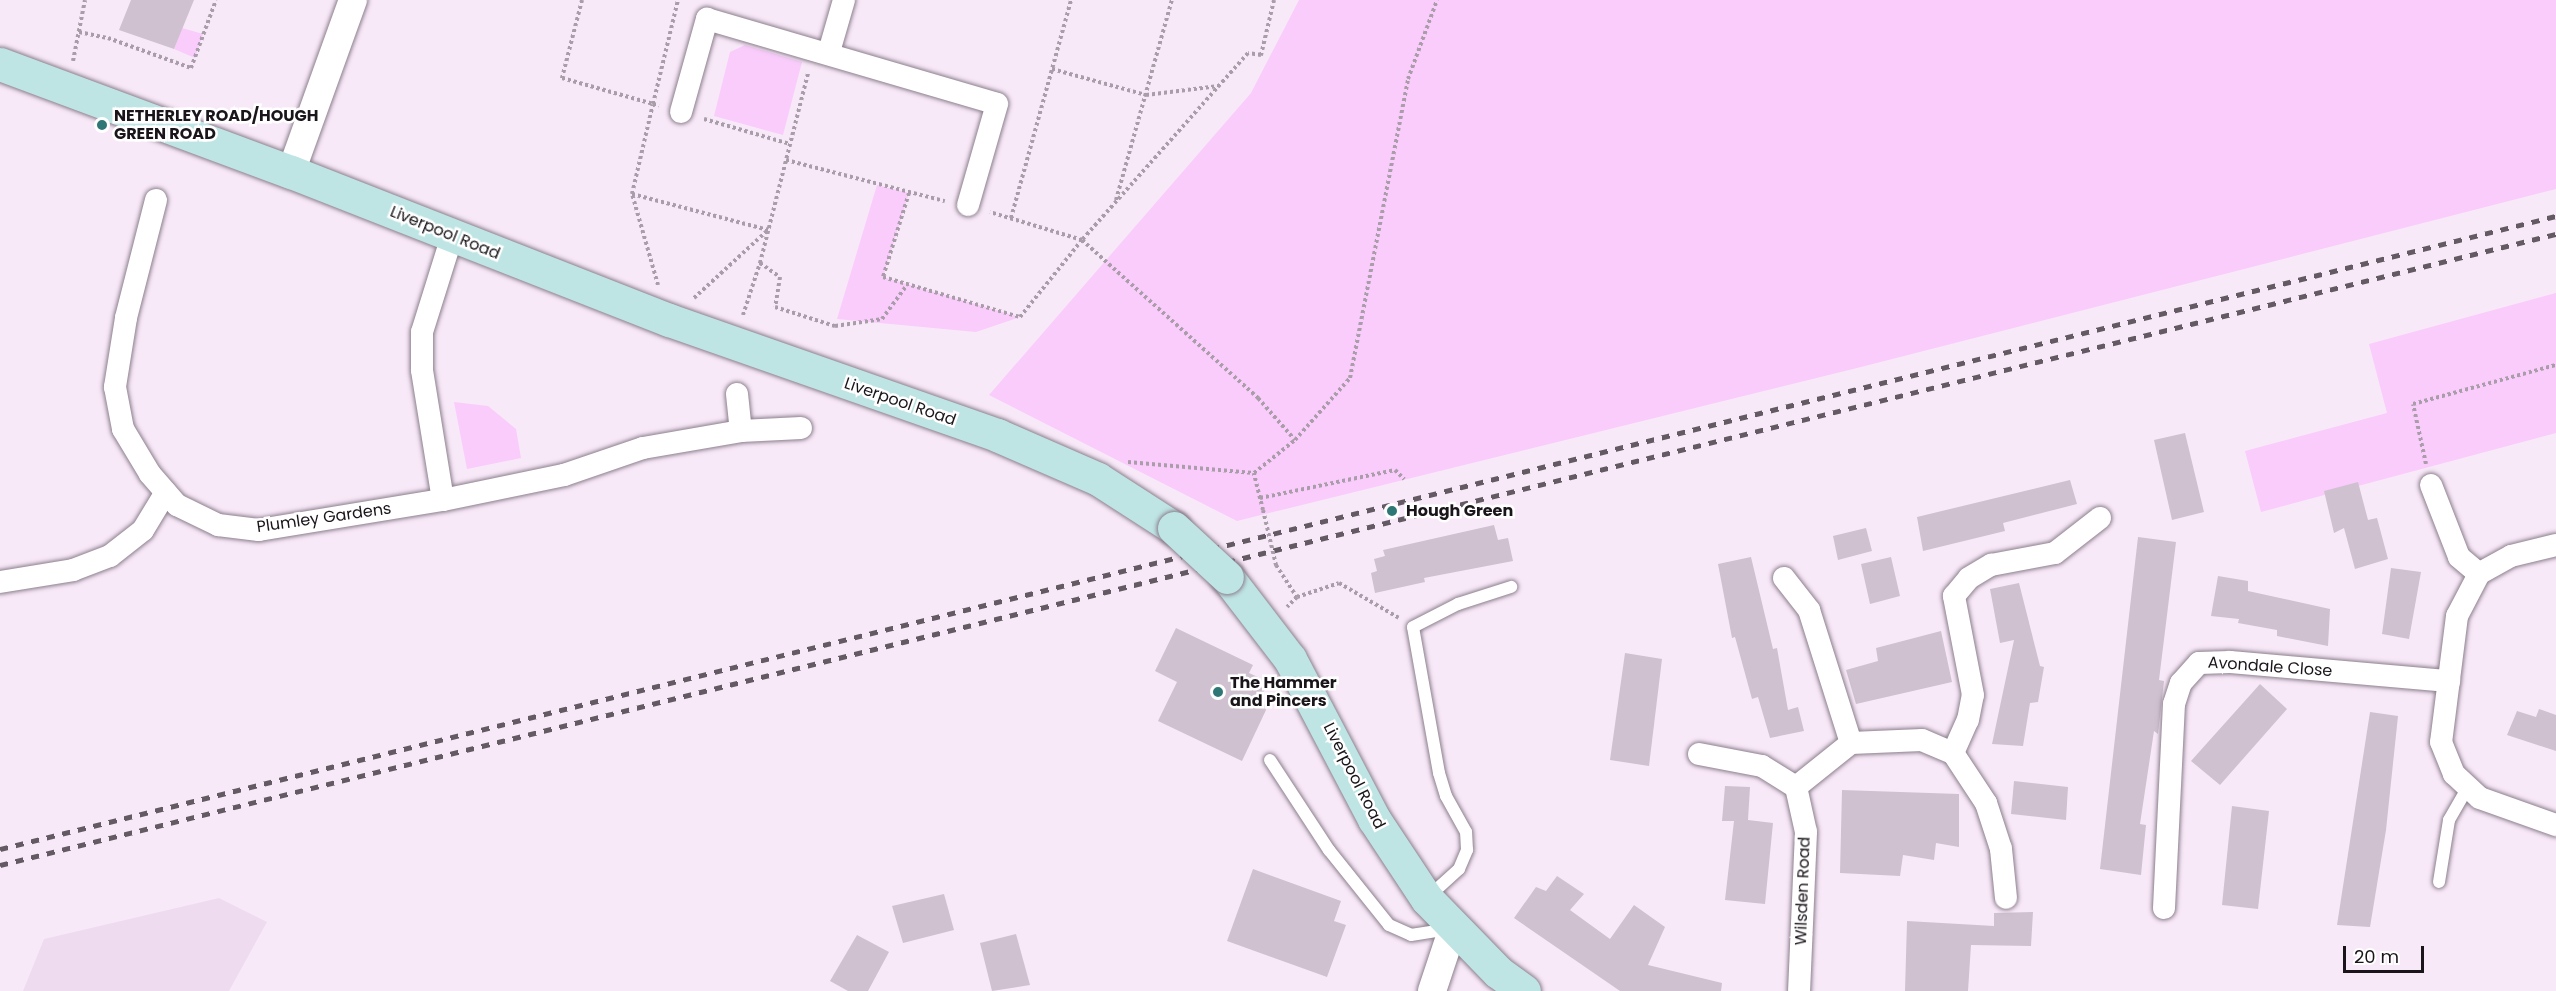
<!DOCTYPE html>
<html>
<head>
<meta charset="utf-8">
<style>
	body { margin:0 }
	#map { position:relative; width:2556px; height:991px; overflow:hidden; background:#f8e9f8; font-family:Poppins,sans-serif }
	div>[style] { position:absolute }
	[style*='--x'] { left:calc(var(--x)*1px); top:calc(var(--y)*1px); width:calc(var(--w)*1px); rotate:calc(var(--a)*1deg) }
	.built>* { inset:0; background:#efdbf0 }
	.green>* { inset:0; background:#f9ccfb }
	.building>* { inset:0; background:#cfc1d0 }
	.path>* { height:4px; margin-top:-2px; transform-origin:0; background:repeating-linear-gradient(90deg,#a99da9 0 3px,transparent 0 6px) }
	.roads { filter:drop-shadow(0 0 2px #8c7f8c) drop-shadow(0 0 2px #8c7f8c) }
	.service>* { height:12px; margin:-6px; padding:0 6px; transform-origin:6px; border-radius:6px; background:#fff }
	.minor>* { height:22px; margin:-11px; padding:0 11px; transform-origin:11px; border-radius:11px; background:#fff }
	.tertiary>* { height:28px; margin:-14px; padding:0 14px; transform-origin:14px; border-radius:14px; background:#fff }
	.secondary>* { height:33px; margin:-16.5px; padding:0 16.5px; transform-origin:16.5px; border-radius:16.5px; background:#bee5e4 }
	.rail>* { height:4.5px; margin-top:-2.25px; transform-origin:0; background:repeating-linear-gradient(90deg,#635a63 0 8px,transparent 0 16px) }
	.path-bridge>* { height:4px; margin-top:-2px; transform-origin:0; background:repeating-linear-gradient(90deg,#a99da9 0 3px,transparent 0 6px) }
	.bridges { filter:drop-shadow(0 0 2px #8c7f8c) drop-shadow(0 0 2px #8c7f8c) }
	.secondary-bridge>* { height:33px; margin:-16.5px; padding:0 16.5px; transform-origin:16.5px; border-radius:16.5px; background:#bee5e4 }
	.dots>* { width:16px; height:16px; translate:-50% -50%; box-sizing:border-box; border:3px solid #fff; border-radius:50% }
	span { translate:-50% -50%; white-space:nowrap; text-align:center; line-height:1.15; -webkit-text-stroke:5px #fff; paint-order:stroke }
	.poi-label { font-size:16px; color:#1a151a; font-weight:700 }
	.left { translate:0 -50%; text-align:left }
	.street-label { font-size:16px; color:#1a151a }
	.scale { position:absolute; left:2343px; top:946px; width:81px; height:27px; box-sizing:border-box; border:3px solid #1a151a; border-top:0; padding-left:8px; font-size:18px; line-height:21px; white-space:nowrap; color:#1a151a; -webkit-text-stroke:4px #fff; paint-order:stroke }
</style>
</head>
<body>
<div id="map">
	<div class="built">
		<div style="clip-path:polygon(219px 898px,267px 922px,229px 991px,23px 991px,44px 939px)"></div>
	</div>
	<div class="green">
		<div style="clip-path:polygon(1299px 0,2556px 0,2556px 189px,1857px 368px,1237px 521px,989px 395px,1251px 93px)"></div>
		<div style="clip-path:polygon(182px 28px,203px 34px,195px 58px,174px 49px)"></div>
		<div style="clip-path:polygon(745px 45px,802px 62px,783px 135px,714px 116px,730px 52px)"></div>
		<div style="clip-path:polygon(877px 185px,909px 193px,883px 277px,1020px 317px,976px 332px,837px 319px)"></div>
		<div style="clip-path:polygon(2556px 293px,2556px 433px,2261px 512px,2245px 451px,2387px 413px,2369px 344px)"></div>
		<div style="clip-path:polygon(454px 402px,488px 406px,516px 429px,521px 458px,467px 469px)"></div>
	</div>
	<div class="building">
		<div style="clip-path:polygon(131px 0,194px 0,174px 49px,119px 30px)"></div>
		<div style="clip-path:polygon(2185px 433px,2204px 512px,2172px 520px,2154px 440px)"></div>
		<div style="clip-path:polygon(2070px 480px,2077px 504px,2003px 523px,2005px 531px,1923px 551px,1917px 517px)"></div>
		<div style="clip-path:polygon(2358px 482px,2368px 520px,2377px 518px,2388px 559px,2355px 569px,2344px 528px,2334px 533px,2324px 491px)"></div>
		<div style="clip-path:polygon(1494px 525px,1498px 540px,1508px 538px,1513px 561px,1424px 578px,1425px 582px,1375px 593px,1371px 573px,1377px 571px,1374px 559px,1385px 556px,1383px 550px)"></div>
		<div style="clip-path:polygon(1866px 528px,1872px 551px,1838px 560px,1833px 536px)"></div>
		<div style="clip-path:polygon(2138px 537px,2176px 542px,2159px 680px,2164px 681px,2158px 734px,2154px 731px,2140px 824px,2146px 825px,2141px 875px,2100px 869px)"></div>
		<div style="clip-path:polygon(1751px 557px,1773px 649px,1777px 648px,1788px 710px,1798px 707px,1804px 731px,1770px 738px,1758px 697px,1752px 699px,1735px 637px,1732px 638px,1718px 564px)"></div>
		<div style="clip-path:polygon(1891px 557px,1900px 596px,1870px 604px,1861px 564px)"></div>
		<div style="clip-path:polygon(2391px 568px,2421px 572px,2409px 639px,2382px 634px)"></div>
		<div style="clip-path:polygon(2218px 576px,2248px 581px,2248px 591px,2330px 609px,2328px 646px,2277px 636px,2277px 630px,2238px 623px,2239px 619px,2211px 616px)"></div>
		<div style="clip-path:polygon(2019px 583px,2040px 666px,2044px 667px,2038px 702px,2030px 703px,2023px 746px,1992px 744px,2014px 640px,2000px 643px,1990px 589px)"></div>
		<div style="clip-path:polygon(1176px 628px,1253px 665px,1249px 673px,1260px 678px,1257px 686px,1265px 689px,1262px 696px,1266px 710px,1242px 761px,1158px 721px,1177px 682px,1155px 671px)"></div>
		<div style="clip-path:polygon(1941px 631px,1952px 682px,1856px 704px,1846px 670px,1878px 661px,1876px 648px)"></div>
		<div style="clip-path:polygon(1625px 653px,1662px 659px,1649px 766px,1610px 760px)"></div>
		<div style="clip-path:polygon(2260px 684px,2287px 709px,2220px 785px,2191px 761px)"></div>
		<div style="clip-path:polygon(2539px 709px,2556px 715px,2556px 751px,2507px 735px,2517px 711px,2536px 717px)"></div>
		<div style="clip-path:polygon(2370px 712px,2398px 716px,2386px 830px,2370px 927px,2337px 925px)"></div>
		<div style="clip-path:polygon(2014px 781px,2068px 787px,2066px 820px,2011px 814px)"></div>
		<div style="clip-path:polygon(1725px 786px,1750px 787px,1748px 820px,1773px 823px,1765px 904px,1725px 900px,1734px 821px,1722px 821px)"></div>
		<div style="clip-path:polygon(1842px 790px,1959px 794px,1959px 847px,1936px 843px,1934px 860px,1903px 855px,1900px 876px,1840px 873px)"></div>
		<div style="clip-path:polygon(2232px 806px,2269px 811px,2258px 909px,2222px 905px)"></div>
		<div style="clip-path:polygon(1253px 869px,1341px 901px,1334px 921px,1346px 925px,1327px 977px,1227px 941px)"></div>
		<div style="clip-path:polygon(1557px 876px,1584px 894px,1570px 910px,1610px 939px,1634px 905px,1665px 927px,1648px 965px,1722px 983px,1721px 991px,1620px 991px,1514px 918px,1536px 887px,1546px 891px)"></div>
		<div style="clip-path:polygon(944px 894px,954px 930px,903px 943px,892px 906px)"></div>
		<div style="clip-path:polygon(2033px 912px,2031px 946px,1971px 945px,1968px 991px,1905px 991px,1907px 921px,1994px 926px,1994px 913px)"></div>
		<div style="clip-path:polygon(1016px 934px,1030px 985px,992px 991px,980px 943px)"></div>
		<div style="clip-path:polygon(857px 935px,889px 952px,868px 991px,848px 991px,830px 981px)"></div>
	</div>
	<div class="path">
		<div style="--x:582;--y:0;--w:81;--a:104.4"></div>
		<div style="--x:562;--y:78;--w:95;--a:15.9"></div>
		<div style="--x:653;--y:104;--w:107;--a:-76.5"></div>
		<div style="--x:1274;--y:0;--w:57;--a:103.3"></div>
		<div style="--x:1261;--y:55;--w:13;--a:-171"></div>
		<div style="--x:1248;--y:53;--w:250;--a:131.6"></div>
		<div style="--x:1082;--y:240;--w:237;--a:41.9"></div>
		<div style="--x:1258;--y:398;--w:56;--a:48.6"></div>
		<div style="--x:79;--y:32;--w:30;--a:12"></div>
		<div style="--x:108;--y:38;--w:88;--a:19.9"></div>
		<div style="--x:191;--y:68;--w:72;--a:-69.8"></div>
		<div style="--x:73;--y:61;--w:62;--a:-78.9"></div>
		<div style="--x:1052;--y:69;--w:98;--a:15.5"></div>
		<div style="--x:1146;--y:95;--w:73;--a:-7.1"></div>
		<div style="--x:704;--y:119;--w:90;--a:16.2"></div>
		<div style="--x:786;--y:160;--w:164;--a:14.5"></div>
		<div style="--x:909;--y:193;--w:88;--a:107.2"></div>
		<div style="--x:883;--y:277;--w:143;--a:16.3"></div>
		<div style="--x:1020;--y:317;--w:99;--a:-51.2"></div>
		<div style="--x:1082;--y:240;--w:96;--a:-163.1"></div>
		<div style="--x:632;--y:194;--w:141;--a:14.8"></div>
		<div style="--x:1116;--y:200;--w:208;--a:-74.4"></div>
		<div style="--x:1011;--y:218;--w:226;--a:-74.6"></div>
		<div style="--x:760;--y:263;--w:24;--a:35"></div>
		<div style="--x:780;--y:277;--w:30;--a:99"></div>
		<div style="--x:775;--y:307;--w:63;--a:17.6"></div>
		<div style="--x:835;--y:326;--w:48;--a:-8.5"></div>
		<div style="--x:882;--y:319;--w:42;--a:-53.7"></div>
		<div style="--x:658;--y:285;--w:95;--a:-105.9"></div>
		<div style="--x:632;--y:194;--w:92;--a:-76.9"></div>
		<div style="--x:653;--y:104;--w:6;--a:18"></div>
		<div style="--x:694;--y:298;--w:100;--a:-42.6"></div>
		<div style="--x:743;--y:315;--w:55;--a:-71.9"></div>
		<div style="--x:760;--y:263;--w:196;--a:-75.8"></div>
		<div style="--x:1128;--y:462;--w:126;--a:5"></div>
		<div style="--x:2426;--y:464;--w:61;--a:-102.2"></div>
		<div style="--x:2413;--y:404;--w:148;--a:-15.3"></div>
		<div style="--x:1260;--y:498;--w:138;--a:-11.7"></div>
		<div style="--x:1395;--y:470;--w:13;--a:45"></div>
		<div style="--x:1263;--y:510;--w:38;--a:-104"></div>
		<div style="--x:1254;--y:473;--w:53;--a:-38.8"></div>
		<div style="--x:1295;--y:440;--w:83;--a:-48.4"></div>
		<div style="--x:1350;--y:378;--w:305;--a:-79"></div>
		<div style="--x:1408;--y:79;--w:84;--a:-69.8"></div>
		<div style="--x:1276;--y:565;--w:38;--a:57"></div>
		<div style="--x:1297;--y:597;--w:14;--a:135"></div>
		<div style="--x:1297;--y:597;--w:44;--a:-18.4"></div>
		<div style="--x:1339;--y:583;--w:69;--a:30.3"></div>
	</div>
	<div class="roads">
		<div class="service">
			<div style="--x:1270;--y:760;--w:108;--a:56.8"></div>
			<div style="--x:1329;--y:850;--w:96;--a:51.3"></div>
			<div style="--x:1389;--y:925;--w:24;--a:24"></div>
			<div style="--x:1411;--y:935;--w:38;--a:-9"></div>
			<div style="--x:2439;--y:882;--w:63;--a:-80.8"></div>
			<div style="--x:2449;--y:820;--w:38;--a:-60"></div>
			<div style="--x:1427;--y:898;--w:43;--a:-42.2"></div>
			<div style="--x:1459;--y:869;--w:21;--a:-67"></div>
			<div style="--x:1467;--y:850;--w:18;--a:-93"></div>
			<div style="--x:1466;--y:832;--w:41;--a:-119.1"></div>
			<div style="--x:1446;--y:796;--w:24;--a:-107"></div>
			<div style="--x:1439;--y:773;--w:148;--a:-100.1"></div>
			<div style="--x:1413;--y:627;--w:51;--a:-27.1"></div>
			<div style="--x:1458;--y:604;--w:56;--a:-17.8"></div>
		</div>
		<div class="minor">
			<div style="--x:829;--y:52;--w:54;--a:-73.9"></div>
			<div style="--x:681;--y:112;--w:97;--a:-74.4"></div>
			<div style="--x:707;--y:19;--w:302;--a:16.3"></div>
			<div style="--x:997;--y:104;--w:105;--a:106"></div>
			<div style="--x:156;--y:200;--w:122;--a:104.3"></div>
			<div style="--x:126;--y:318;--w:70;--a:99.1"></div>
			<div style="--x:115;--y:387;--w:43;--a:79.2"></div>
			<div style="--x:123;--y:429;--w:52;--a:59"></div>
			<div style="--x:150;--y:474;--w:41;--a:48.9"></div>
			<div style="--x:177;--y:505;--w:46;--a:26"></div>
			<div style="--x:218;--y:525;--w:41;--a:7"></div>
			<div style="--x:259;--y:530;--w:186;--a:-9.3"></div>
			<div style="--x:443;--y:500;--w:124;--a:-11.7"></div>
			<div style="--x:564;--y:475;--w:83;--a:-18.9"></div>
			<div style="--x:643;--y:448;--w:99;--a:-9.8"></div>
			<div style="--x:741;--y:431;--w:60;--a:-2.9"></div>
			<div style="--x:737;--y:394;--w:37;--a:84"></div>
			<div style="--x:2431;--y:485;--w:77;--a:68.7"></div>
			<div style="--x:2459;--y:557;--w:26;--a:40"></div>
			<div style="--x:443;--y:500;--w:132;--a:-99.2"></div>
			<div style="--x:422;--y:370;--w:38;--a:-90"></div>
			<div style="--x:422;--y:332;--w:101;--a:-72.6"></div>
			<div style="--x:2556;--y:545;--w:46;--a:166.3"></div>
			<div style="--x:2511;--y:556;--w:37;--a:151"></div>
			<div style="--x:2479;--y:574;--w:47;--a:117.6"></div>
			<div style="--x:2457;--y:616;--w:127;--a:97.2"></div>
			<div style="--x:2441;--y:742;--w:35;--a:68"></div>
			<div style="--x:2454;--y:774;--w:35;--a:43"></div>
			<div style="--x:2480;--y:798;--w:81;--a:19.6"></div>
			<div style="--x:1784;--y:578;--w:41;--a:52"></div>
			<div style="--x:1809;--y:610;--w:139;--a:72.5"></div>
			<div style="--x:0;--y:582;--w:74;--a:-9.3"></div>
			<div style="--x:73;--y:570;--w:40;--a:-21"></div>
			<div style="--x:110;--y:556;--w:42;--a:-38.2"></div>
			<div style="--x:143;--y:530;--w:44;--a:-58.8"></div>
			<div style="--x:1953;--y:753;--w:36;--a:-66"></div>
			<div style="--x:1968;--y:720;--w:25;--a:-79"></div>
			<div style="--x:1973;--y:695;--w:101;--a:-100.9"></div>
			<div style="--x:1954;--y:596;--w:23;--a:-50"></div>
			<div style="--x:1969;--y:578;--w:26;--a:-31"></div>
			<div style="--x:1991;--y:565;--w:65;--a:-10.6"></div>
			<div style="--x:2055;--y:553;--w:57;--a:-37.9"></div>
			<div style="--x:1699;--y:754;--w:64;--a:10.8"></div>
			<div style="--x:1762;--y:766;--w:40;--a:32"></div>
			<div style="--x:1796;--y:787;--w:46;--a:77.5"></div>
			<div style="--x:1806;--y:832;--w:159;--a:92.5"></div>
			<div style="--x:1796;--y:787;--w:70;--a:-38.7"></div>
			<div style="--x:1851;--y:743;--w:71;--a:-2.4"></div>
			<div style="--x:1922;--y:740;--w:34;--a:23"></div>
			<div style="--x:1953;--y:753;--w:60;--a:56.6"></div>
			<div style="--x:1986;--y:803;--w:48;--a:71.9"></div>
			<div style="--x:2001;--y:849;--w:49;--a:84.2"></div>
			<div style="--x:2164;--y:908;--w:204;--a:-87.2"></div>
			<div style="--x:2174;--y:704;--w:22;--a:-72"></div>
			<div style="--x:2181;--y:683;--w:27;--a:-48"></div>
			<div style="--x:2199;--y:663;--w:31;--a:-2"></div>
			<div style="--x:2230;--y:662;--w:220;--a:5"></div>
		</div>
		<div class="tertiary">
			<div style="--x:291;--y:172;--w:183;--a:-70.2"></div>
			<div style="--x:1432;--y:991;--w:66;--a:-71.6"></div>
		</div>
		<div class="secondary">
			<div style="--x:0;--y:64;--w:310;--a:20.4"></div>
			<div style="--x:291;--y:172;--w:406;--a:21.4"></div>
			<div style="--x:669;--y:320;--w:348;--a:19.3"></div>
			<div style="--x:997;--y:435;--w:110;--a:23.5"></div>
			<div style="--x:1098;--y:479;--w:90;--a:32.8"></div>
			<div style="--x:1227;--y:577;--w:103;--a:52.5"></div>
			<div style="--x:1290;--y:659;--w:181;--a:62.3"></div>
			<div style="--x:1374;--y:819;--w:96;--a:56.5"></div>
			<div style="--x:1427;--y:899;--w:102;--a:45.8"></div>
			<div style="--x:1498;--y:972;--w:32;--a:36"></div>
		</div>
	</div>
	<div class="rail">
		<div style="--x:0;--y:849;--w:2633;--a:-13.91"></div>
		<div style="--x:0;--y:865;--w:2633;--a:-13.87"></div>
	</div>
	<div class="path-bridge">
		<div style="--x:1263;--y:510;--w:57;--a:76.7"></div>
	</div>
	<div class="bridges">
		<div class="secondary-bridge">
			<div style="--x:1174;--y:528;--w:72;--a:42.8"></div>
		</div>
	</div>
	<div class="dots">
		<div style="left:102px;top:125px;background:#2e7775"></div>
		<div style="left:1392px;top:511px;background:#2e7775"></div>
		<div style="left:1218px;top:692px;background:#2e7775"></div>
	</div>
	<div class="poi-label">
		<span class="left" style="left:114px;top:125px">NETHERLEY ROAD/HOUGH<br>GREEN ROAD</span>
		<span class="left" style="left:1406px;top:511px">Hough Green</span>
		<span class="left" style="left:1230px;top:692px">The Hammer<br>and Pincers</span>
	</div>
	<div class="street-label">
		<span style="left:445px;top:233px;rotate:22deg">Liverpool Road</span>
		<span style="left:900px;top:402px;rotate:19deg">Liverpool Road</span>
		<span style="left:324px;top:518px;rotate:-8deg">Plumley Gardens</span>
		<span style="left:2270px;top:667px;rotate:4deg">Avondale Close</span>
		<span style="left:1354px;top:776px;rotate:63deg">Liverpool Road</span>
		<span style="left:1803px;top:891px;rotate:-88deg">Wilsden Road</span>
	</div>
	<div class="scale">20 m</div>
</div>
</body>
</html>
